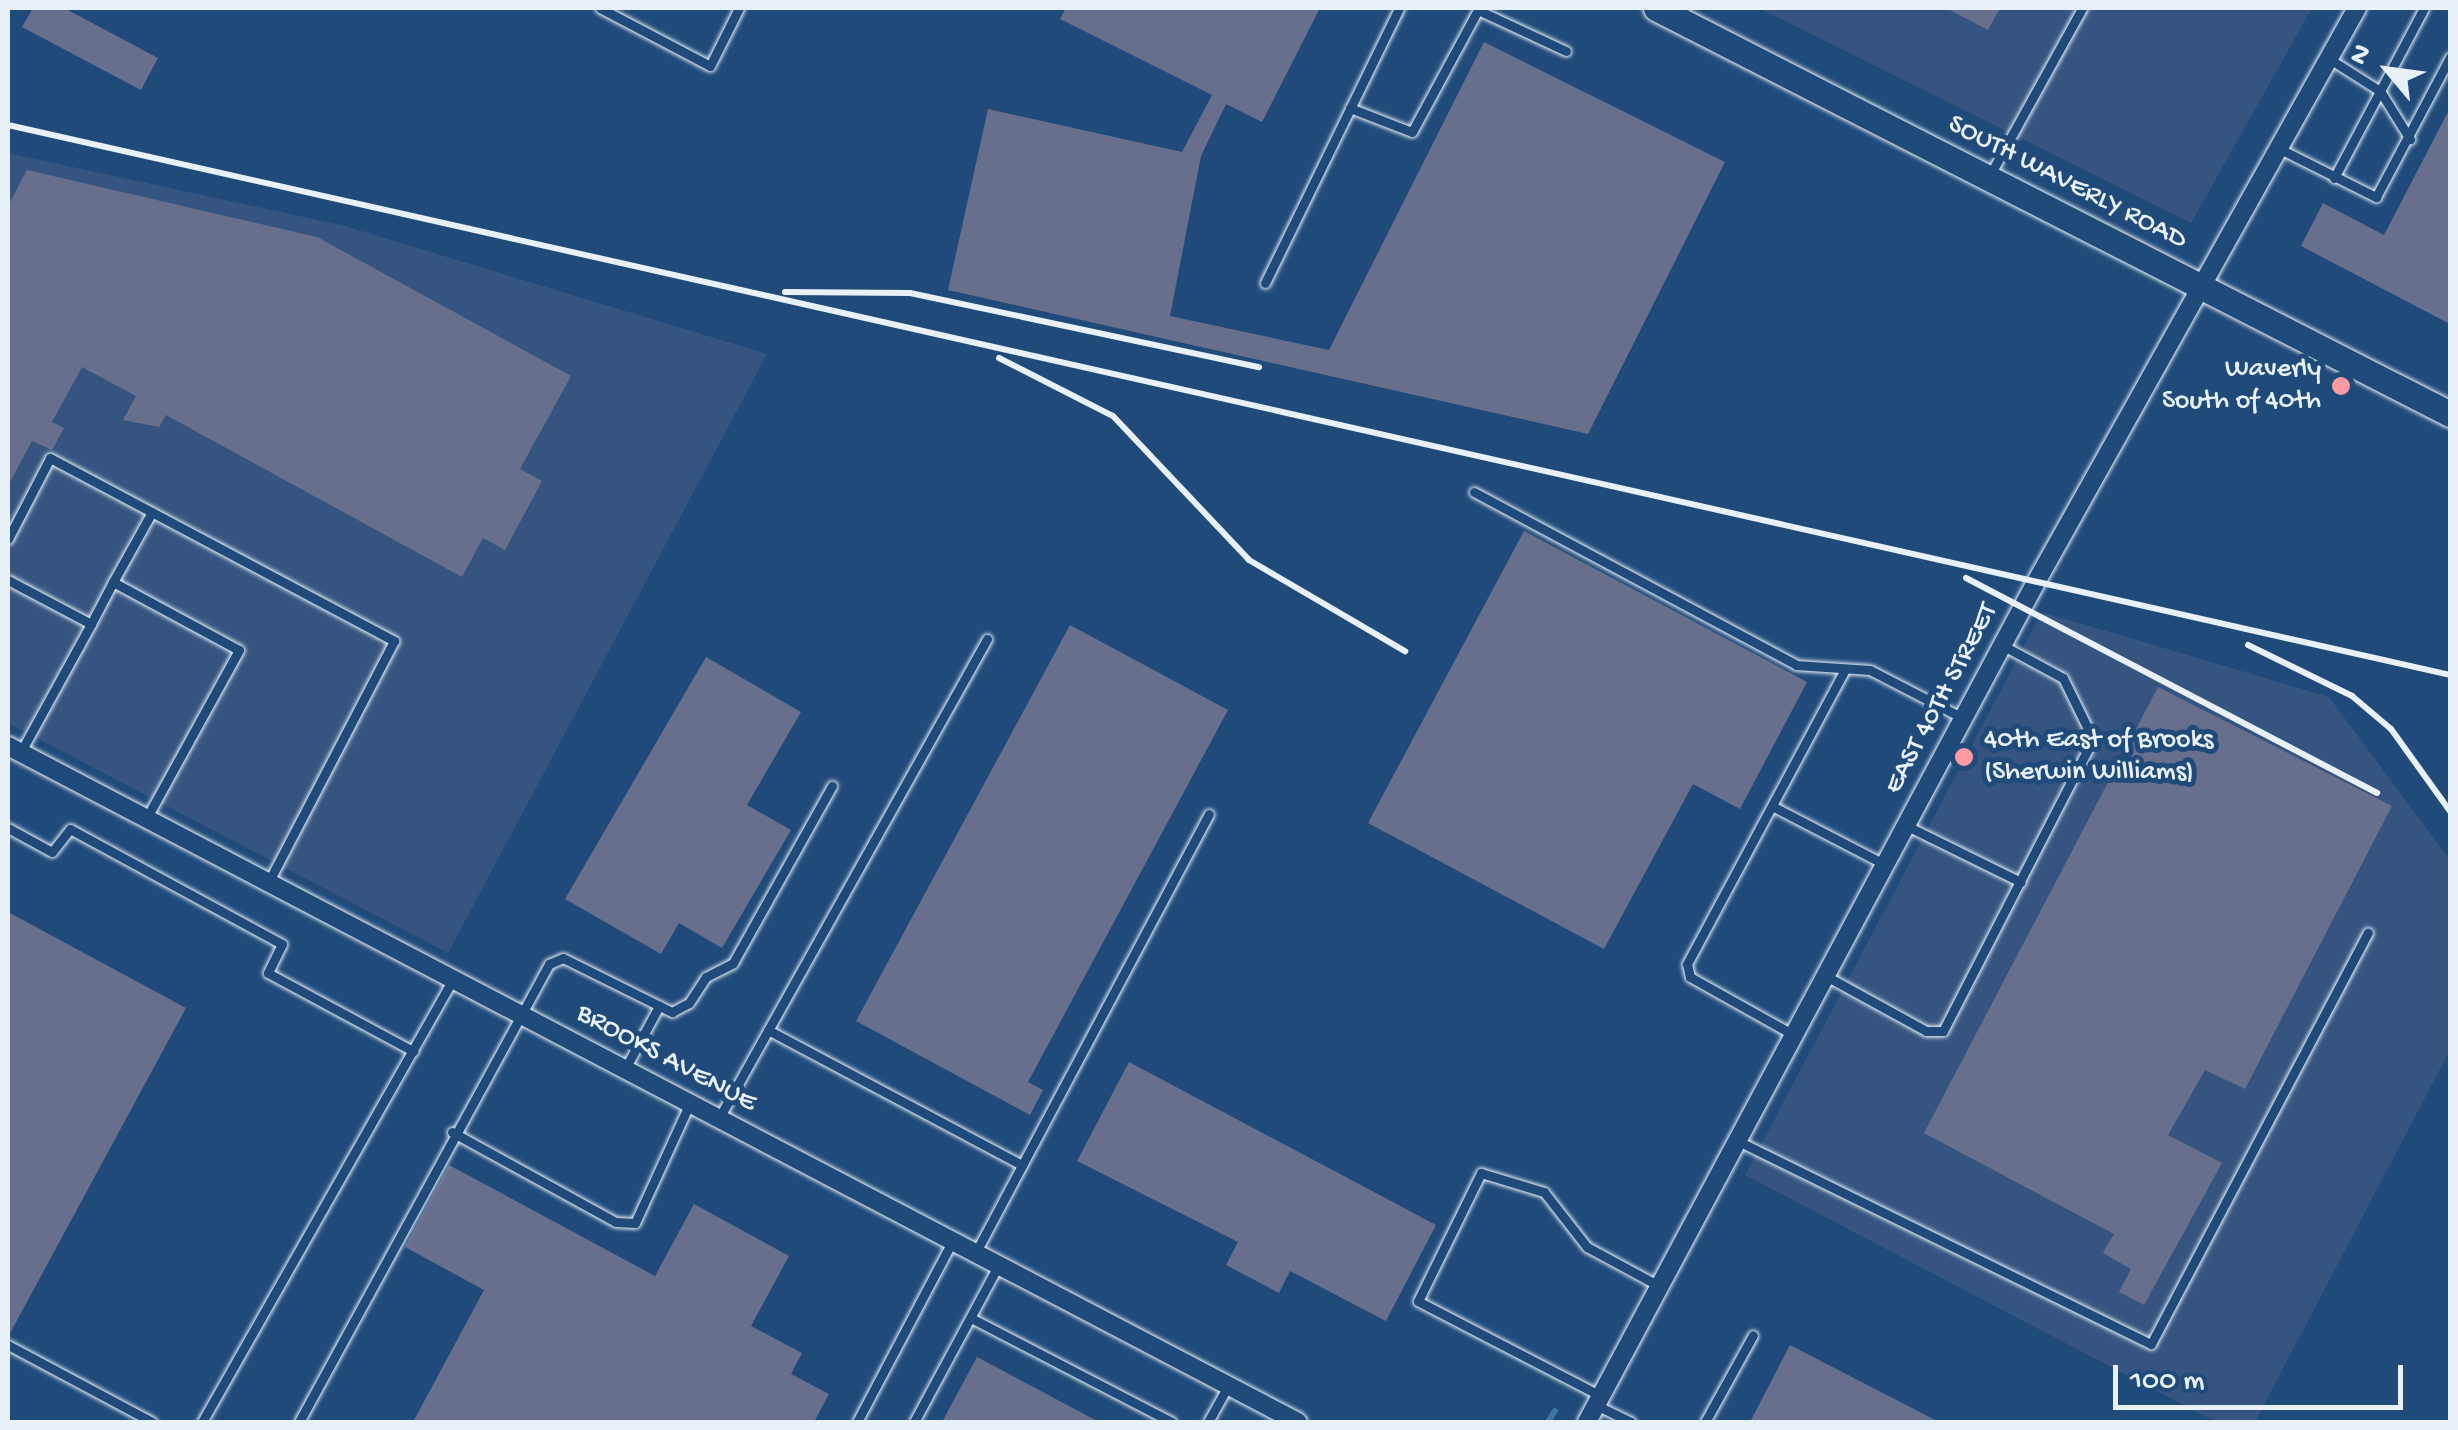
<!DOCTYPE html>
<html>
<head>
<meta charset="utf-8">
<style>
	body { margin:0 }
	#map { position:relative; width:2458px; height:1430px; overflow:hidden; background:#1f4a7a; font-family:"Gochi Hand",sans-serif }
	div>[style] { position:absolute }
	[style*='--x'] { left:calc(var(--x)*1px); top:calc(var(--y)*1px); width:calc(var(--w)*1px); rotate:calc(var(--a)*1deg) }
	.built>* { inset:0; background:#355580 }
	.stream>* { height:6px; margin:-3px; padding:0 3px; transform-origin:3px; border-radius:3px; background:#3f759c }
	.building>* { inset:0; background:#686f8d }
	.roads { filter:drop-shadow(0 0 2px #e8f1f8) drop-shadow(0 0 2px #e8f1f8) }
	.lane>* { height:9px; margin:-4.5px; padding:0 4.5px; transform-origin:4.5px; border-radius:4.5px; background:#1f4a7a }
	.street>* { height:18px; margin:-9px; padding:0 9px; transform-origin:9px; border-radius:9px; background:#1f4a7a }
	.secondary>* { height:25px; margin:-12.5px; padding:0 12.5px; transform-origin:12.5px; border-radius:12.5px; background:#1f4a7a }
	.rail>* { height:6px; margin:-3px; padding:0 3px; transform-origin:3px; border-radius:3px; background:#e8f1f8 }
	.dots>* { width:28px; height:28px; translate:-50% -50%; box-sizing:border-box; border:5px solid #1f4a7a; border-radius:50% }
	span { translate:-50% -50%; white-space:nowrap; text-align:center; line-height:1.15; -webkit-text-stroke:10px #1f4a7a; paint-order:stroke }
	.street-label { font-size:28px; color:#e8f1f8 }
	.poi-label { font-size:28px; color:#e8f1f8 }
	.right { translate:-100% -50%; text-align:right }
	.left { translate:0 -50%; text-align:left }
	.frame { position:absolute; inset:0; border:10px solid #e8f1f8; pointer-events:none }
	.north { position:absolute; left:2338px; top:20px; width:100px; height:100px; -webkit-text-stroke:8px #1f4a7a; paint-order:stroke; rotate:299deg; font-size:28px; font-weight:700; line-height:40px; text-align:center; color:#e8f1f8 }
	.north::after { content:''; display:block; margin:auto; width:35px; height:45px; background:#e8f1f8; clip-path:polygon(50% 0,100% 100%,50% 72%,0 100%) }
	.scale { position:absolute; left:2113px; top:1365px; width:290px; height:45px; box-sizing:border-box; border:5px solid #e8f1f8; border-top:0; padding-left:12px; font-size:30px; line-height:35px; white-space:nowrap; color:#e8f1f8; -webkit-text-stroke:8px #1f4a7a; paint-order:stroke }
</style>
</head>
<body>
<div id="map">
	<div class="built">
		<div style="clip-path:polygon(1759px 8px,2312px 8px,2191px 223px)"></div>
		<div style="clip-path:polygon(8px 153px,345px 226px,767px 354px,448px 953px,8px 723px)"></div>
		<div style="clip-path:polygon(2042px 612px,2329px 697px,2450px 860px,2450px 1050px,2255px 1422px,2216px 1422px,1745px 1175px)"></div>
	</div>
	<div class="stream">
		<div style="--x:1548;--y:1422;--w:13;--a:-58"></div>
	</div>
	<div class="building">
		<div style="clip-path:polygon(33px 8px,64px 8px,158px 58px,141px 90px,22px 27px)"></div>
		<div style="clip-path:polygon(1066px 8px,1320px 8px,1262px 122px,1226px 104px,1201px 156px,1170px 316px,1329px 350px,1484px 42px,1725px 162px,1588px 434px,948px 290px,988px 109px,1182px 152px,1212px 95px,1060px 19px)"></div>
		<div style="clip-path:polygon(1946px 8px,2000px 8px,1988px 30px)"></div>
		<div style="clip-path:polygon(2450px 108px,2450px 324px,2301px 246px,2323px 203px,2384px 235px)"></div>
		<div style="clip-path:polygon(27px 170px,317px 237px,571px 376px,520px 469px,542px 481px,505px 550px,483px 538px,462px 577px,166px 415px,159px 427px,123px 420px,136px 396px,82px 367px,52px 422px,64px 428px,52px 450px,32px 441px,8px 486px,8px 206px)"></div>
		<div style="clip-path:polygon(1524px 531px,1807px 682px,1740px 809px,1693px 784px,1604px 949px,1368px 823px)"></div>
		<div style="clip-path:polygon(1070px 625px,1228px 710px,1028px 1082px,1043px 1090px,1030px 1115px,856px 1021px)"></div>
		<div style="clip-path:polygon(706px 657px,801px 712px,747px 805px,791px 830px,722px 948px,679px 923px,661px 954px,565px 899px)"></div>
		<div style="clip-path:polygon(2158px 687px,2392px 806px,2245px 1089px,2205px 1070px,2168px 1135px,2222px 1163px,2144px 1305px,2119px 1292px,2131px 1269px,2103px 1253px,2114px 1234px,1924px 1133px)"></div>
		<div style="clip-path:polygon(8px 912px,186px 1008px,8px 1337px)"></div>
		<div style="clip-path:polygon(1129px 1062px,1436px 1225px,1386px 1321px,1290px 1271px,1279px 1293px,1226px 1265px,1238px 1242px,1077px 1161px)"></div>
		<div style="clip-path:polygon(449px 1165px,655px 1276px,694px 1204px,789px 1256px,751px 1326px,802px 1353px,791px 1374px,829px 1394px,814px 1422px,413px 1422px,484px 1290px,405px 1247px)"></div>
		<div style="clip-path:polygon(1790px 1345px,1939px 1422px,1750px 1422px)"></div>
		<div style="clip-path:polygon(977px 1357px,1099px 1422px,942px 1422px)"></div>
	</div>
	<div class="roads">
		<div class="lane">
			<div style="--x:600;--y:8;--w:124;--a:27.8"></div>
			<div style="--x:710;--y:66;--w:65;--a:-63.4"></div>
			<div style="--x:2328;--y:58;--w:62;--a:32.4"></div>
			<div style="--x:2380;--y:91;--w:57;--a:58"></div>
			<div style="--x:1350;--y:108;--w:66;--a:21.2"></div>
			<div style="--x:1412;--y:132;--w:139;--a:-61.6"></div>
			<div style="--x:1478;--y:10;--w:97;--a:25"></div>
			<div style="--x:2278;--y:148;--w:110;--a:26.6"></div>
			<div style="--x:2376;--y:197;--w:158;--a:-62.1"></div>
			<div style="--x:1990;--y:175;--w:191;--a:-61.1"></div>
			<div style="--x:2334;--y:178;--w:192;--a:-62.1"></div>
			<div style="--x:1265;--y:283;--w:306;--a:-64"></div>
			<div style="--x:1474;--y:492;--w:366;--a:28.2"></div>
			<div style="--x:1796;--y:665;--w:74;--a:3.9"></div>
			<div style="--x:1870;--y:670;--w:105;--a:27.3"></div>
			<div style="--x:8;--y:539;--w:91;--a:-62.6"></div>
			<div style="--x:50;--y:458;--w:390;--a:28"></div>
			<div style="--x:394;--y:641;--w:273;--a:117.5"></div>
			<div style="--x:8;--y:580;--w:94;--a:27.9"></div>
			<div style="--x:91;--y:624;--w:147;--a:118.8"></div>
			<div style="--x:113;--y:582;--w:80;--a:-60.9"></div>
			<div style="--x:91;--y:624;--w:47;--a:-62.4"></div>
			<div style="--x:113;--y:582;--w:143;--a:28.4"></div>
			<div style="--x:239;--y:650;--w:193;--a:118.8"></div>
			<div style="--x:1772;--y:806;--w:126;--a:27.4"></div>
			<div style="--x:1905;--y:825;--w:129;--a:26.2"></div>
			<div style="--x:8;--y:828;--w:50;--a:28.6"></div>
			<div style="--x:52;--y:852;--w:29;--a:-52"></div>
			<div style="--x:70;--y:829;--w:241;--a:28.5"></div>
			<div style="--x:282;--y:944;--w:32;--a:116"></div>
			<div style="--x:268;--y:973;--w:165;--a:28.3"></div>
			<div style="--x:1826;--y:976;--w:114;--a:28.8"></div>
			<div style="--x:1926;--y:1031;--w:17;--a:0"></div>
			<div style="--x:1943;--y:1031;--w:328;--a:-62.8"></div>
			<div style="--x:2093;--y:739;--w:68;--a:-116.2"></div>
			<div style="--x:2063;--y:678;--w:69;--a:-151.6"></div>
			<div style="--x:768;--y:1030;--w:288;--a:28"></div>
			<div style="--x:1792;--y:1034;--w:117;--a:-150.8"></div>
			<div style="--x:1690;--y:977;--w:13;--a:-103"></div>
			<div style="--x:1687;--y:964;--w:335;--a:-61.8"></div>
			<div style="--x:625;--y:1069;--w:72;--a:-61.6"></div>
			<div style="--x:719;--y:1118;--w:549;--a:-60.77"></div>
			<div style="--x:452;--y:1132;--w:187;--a:28.8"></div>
			<div style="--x:616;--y:1222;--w:19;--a:3"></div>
			<div style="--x:635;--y:1223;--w:132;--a:-65.4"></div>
			<div style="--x:1738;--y:1141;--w:460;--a:26.2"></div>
			<div style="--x:2151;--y:1344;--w:465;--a:-62.2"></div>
			<div style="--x:976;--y:1252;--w:496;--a:-62"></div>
			<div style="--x:971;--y:1318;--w:226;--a:27.4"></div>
			<div style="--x:8;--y:1345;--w:163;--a:28.1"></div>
			<div style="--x:1601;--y:1396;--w:206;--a:-152.6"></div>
			<div style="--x:1418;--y:1301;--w:143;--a:-63.8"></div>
			<div style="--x:1481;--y:1173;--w:66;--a:16.8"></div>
			<div style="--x:1544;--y:1192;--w:70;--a:52"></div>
			<div style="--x:1587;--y:1247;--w:82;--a:28.4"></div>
			<div style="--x:1596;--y:1405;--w:39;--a:26"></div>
			<div style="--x:202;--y:1422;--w:509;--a:-60.46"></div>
			<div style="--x:299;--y:1422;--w:522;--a:-61.37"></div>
			<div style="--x:549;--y:964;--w:15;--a:-23"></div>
			<div style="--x:563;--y:958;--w:122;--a:26.4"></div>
			<div style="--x:672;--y:1012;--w:19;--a:-28"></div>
			<div style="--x:689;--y:1003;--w:31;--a:-57"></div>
			<div style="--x:706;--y:977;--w:30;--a:-27"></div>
			<div style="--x:733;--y:963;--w:203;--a:-60.8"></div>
			<div style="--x:857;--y:1422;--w:206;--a:-62.2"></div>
			<div style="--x:914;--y:1422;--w:179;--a:-61.7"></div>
			<div style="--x:1208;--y:1422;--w:43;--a:-61.1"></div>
			<div style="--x:1705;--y:1422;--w:99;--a:-61.1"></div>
		</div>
		<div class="street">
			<div style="--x:8;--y:746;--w:1456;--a:27.66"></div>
			<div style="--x:1587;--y:1422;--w:950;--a:-61.87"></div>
			<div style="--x:2035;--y:584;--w:660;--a:-60.79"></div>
		</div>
		<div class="secondary">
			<div style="--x:1656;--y:8;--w:892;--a:27.08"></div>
		</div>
	</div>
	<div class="rail">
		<div style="--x:8;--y:125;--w:2503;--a:12.69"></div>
		<div style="--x:785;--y:292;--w:125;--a:0.5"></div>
		<div style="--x:910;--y:293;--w:357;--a:12"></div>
		<div style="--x:999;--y:358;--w:128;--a:27"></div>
		<div style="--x:1113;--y:416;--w:198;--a:46.6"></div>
		<div style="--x:1249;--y:560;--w:181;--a:30.3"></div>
		<div style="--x:1966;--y:578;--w:464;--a:27.6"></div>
		<div style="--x:2248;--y:645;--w:116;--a:26.1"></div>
		<div style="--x:2352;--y:696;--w:51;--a:40.2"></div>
		<div style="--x:2391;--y:729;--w:101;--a:54.3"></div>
	</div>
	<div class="dots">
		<div style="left:2341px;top:386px;background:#ff9aa2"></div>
		<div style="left:1964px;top:757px;background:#ff9aa2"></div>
	</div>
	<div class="street-label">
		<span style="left:2067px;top:183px;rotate:27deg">SOUTH WAVERLY ROAD</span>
		<span style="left:1942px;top:699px;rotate:-62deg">EAST 40TH STREET</span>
		<span style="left:666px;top:1059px;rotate:28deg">BROOKS AVENUE</span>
	</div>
	<div class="poi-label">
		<span class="right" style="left:2321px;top:386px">Waverly<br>South of 40th</span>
		<span class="left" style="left:1984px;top:757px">40th East of Brooks<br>(Sherwin Williams)</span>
	</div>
	<div class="frame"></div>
	<div class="north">N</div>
	<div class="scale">100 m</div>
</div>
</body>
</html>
